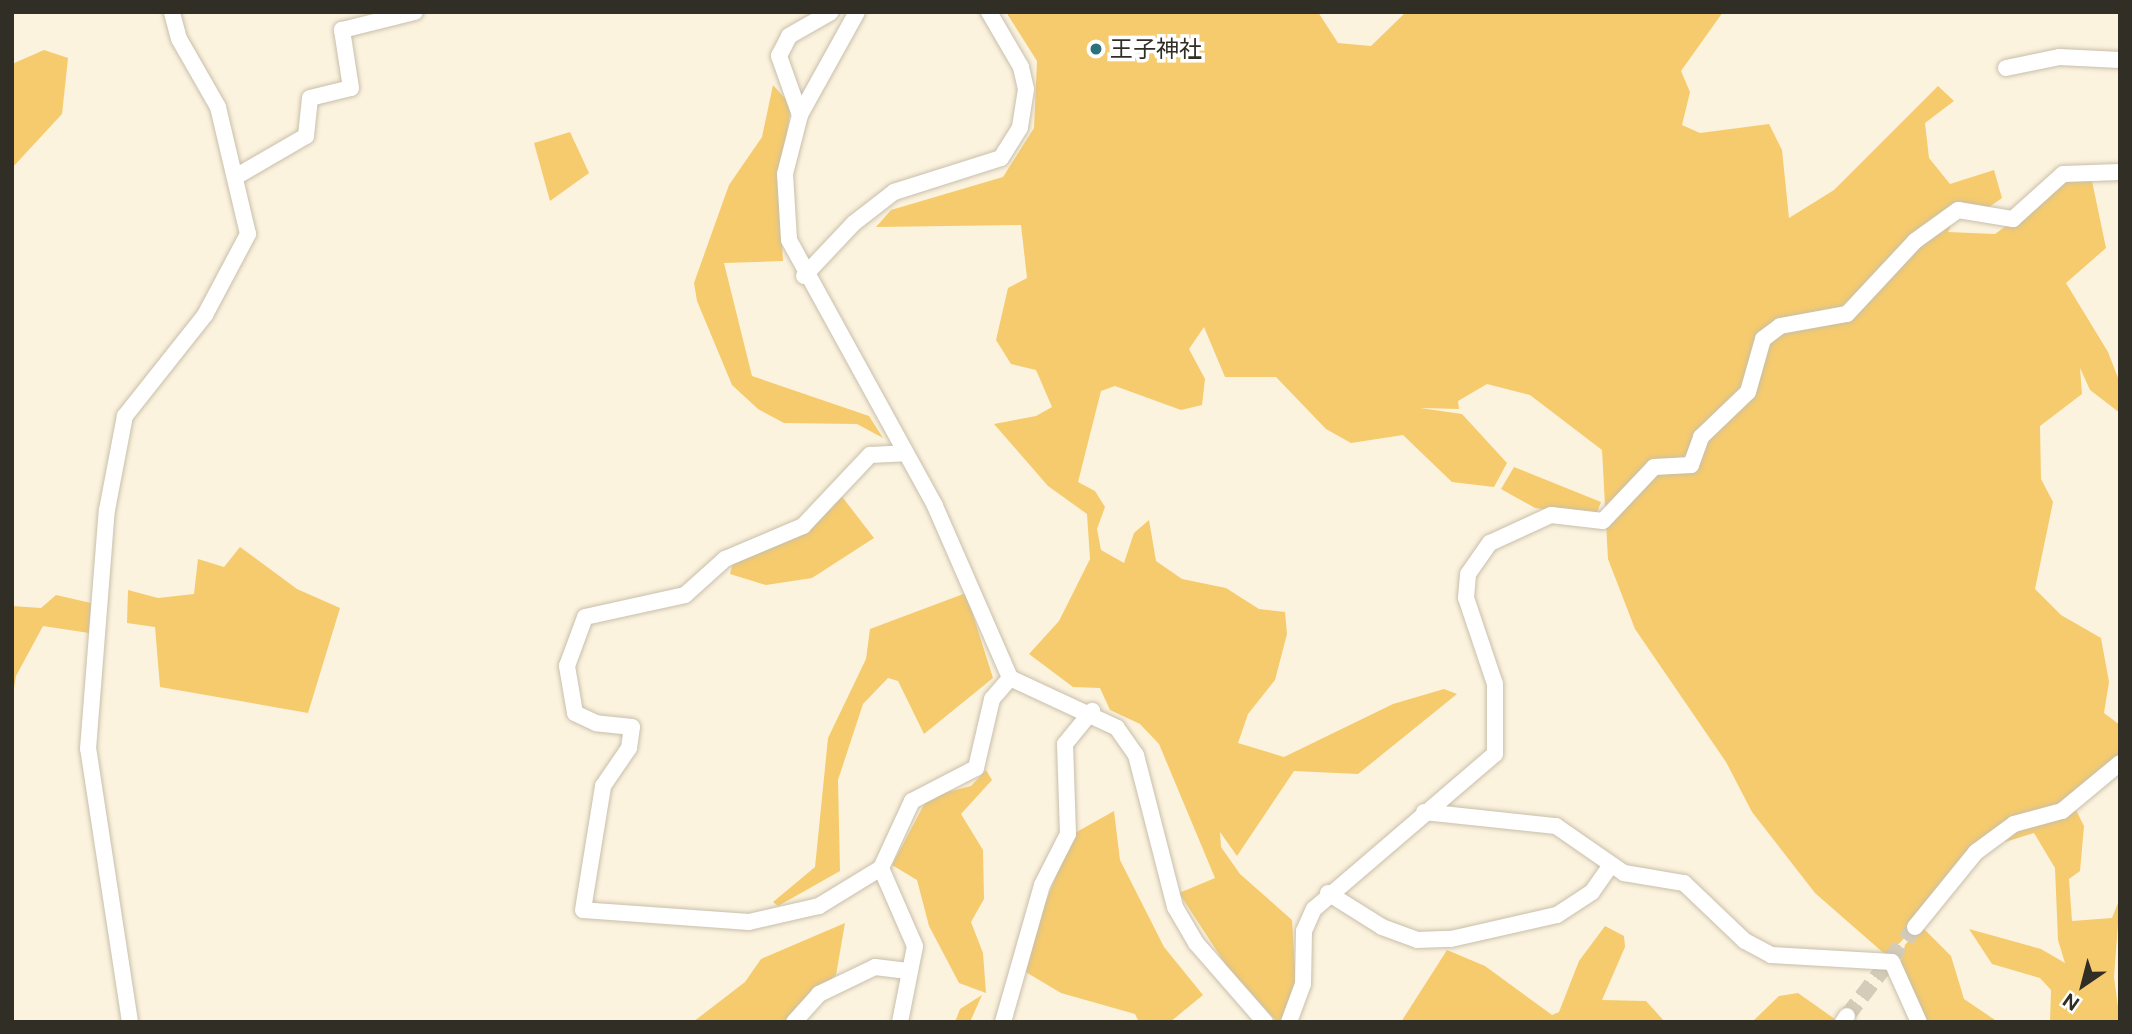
<!DOCTYPE html>
<html>
<head>
<meta charset="utf-8">
<style>
	body { margin:0 }
	#map { position:relative; width:2132px; height:1034px; overflow:hidden; background:#fcf3de; font-family:"Public Sans","Noto Sans JP",sans-serif }
	div>[style] { position:absolute }
	[style*='--x'] { left:calc(var(--x)*1px); top:calc(var(--y)*1px); width:calc(var(--w)*1px); rotate:calc(var(--a)*1deg) }
	.green>* { inset:0; background:#f5cb6d }
	.minor-tunnel>* { height:16px; margin-top:-8px; transform-origin:0; background:repeating-linear-gradient(90deg,#d3ccb9 0 16px,transparent 0 24px) }
	.roads { filter:drop-shadow(0 0 2px #c8bfab) drop-shadow(0 0 2px #c8bfab) }
	.minor>* { height:16px; margin:-8px; padding:0 8px; transform-origin:8px; border-radius:8px; background:#fff }
	.dots>* { width:19px; height:19px; translate:-50% -50%; box-sizing:border-box; border:4px solid #fff; border-radius:50% }
	span { translate:-50% -50%; white-space:nowrap; text-align:center; line-height:1.15; -webkit-text-stroke:7px #fff; paint-order:stroke }
	.poi-label { font-size:23px; color:#312e26 }
	.left { translate:0 -50%; text-align:left }
	.frame { position:absolute; inset:0; border:14px solid #312e26; pointer-events:none }
	.north { position:absolute; left:2048px; top:950px; width:70px; height:70px; -webkit-text-stroke:5px #fff; paint-order:stroke; rotate:215deg; font-size:19px; font-weight:700; line-height:28px; text-align:center; color:#312e26 }
	.north::after { content:''; display:block; margin:auto; width:24px; height:32px; background:#312e26; clip-path:polygon(50% 0,100% 100%,50% 72%,0 100%) }
</style>
</head>
<body>
<div id="map">
	<div class="green">
		<div style="clip-path:polygon(1006px 12px,1318px 12px,1338px 43px,1371px 46px,1406px 12px,1723px 12px,1681px 71px,1690px 92px,1682px 125px,1700px 133px,1769px 124px,1782px 150px,1789px 218px,1834px 190px,1938px 86px,1954px 101px,1925px 123px,1929px 158px,1950px 184px,1994px 170px,2002px 198px,1982px 212px,1958px 210px,1948px 232px,1995px 234px,2069px 180px,2092px 181px,2106px 248px,2066px 283px,2108px 352px,2120px 383px,2120px 413px,2090px 390px,2080px 368px,2082px 394px,2040px 426px,2041px 479px,2053px 502px,2035px 589px,2061px 615px,2101px 638px,2109px 682px,2104px 713px,2120px 725px,2120px 761px,2075px 808px,2084px 826px,2080px 871px,2069px 879px,2072px 921px,2112px 918px,2120px 898px,2114px 977px,2120px 1022px,2050px 1022px,2051px 990px,2040px 978px,1992px 964px,1969px 929px,2041px 949px,2065px 963px,2058px 940px,2055px 868px,2034px 833px,2005px 842px,2017px 831px,1984px 842px,1954px 887px,1887px 956px,1815px 893px,1752px 812px,1726px 762px,1635px 629px,1608px 559px,1602px 450px,1530px 395px,1487px 384px,1458px 401px,1459px 409px,1420px 408px,1462px 414px,1507px 463px,1494px 487px,1452px 482px,1403px 435px,1351px 443px,1326px 429px,1276px 377px,1225px 377px,1204px 327px,1189px 349px,1205px 379px,1202px 405px,1181px 410px,1115px 386px,1101px 391px,1078px 482px,1095px 491px,1105px 507px,1097px 529px,1101px 550px,1124px 563px,1134px 533px,1149px 520px,1156px 561px,1182px 579px,1226px 588px,1259px 609px,1285px 612px,1287px 634px,1275px 680px,1248px 714px,1238px 743px,1284px 757px,1393px 704px,1444px 689px,1457px 694px,1358px 774px,1294px 771px,1237px 856px,1220px 832px,1221px 847px,1240px 874px,1292px 920px,1296px 986px,1287px 1022px,1277px 1022px,1226px 965px,1179px 893px,1215px 878px,1159px 744px,1140px 724px,1110px 710px,1100px 688px,1073px 687px,1029px 654px,1059px 621px,1090px 559px,1087px 514px,1048px 486px,994px 424px,1036px 416px,1052px 407px,1036px 370px,1011px 364px,996px 340px,1008px 288px,1027px 278px,1021px 225px,876px 227px,891px 210px,1003px 177px,1034px 128px,1037px 61px)"></div>
		<div style="clip-path:polygon(44px 50px,68px 58px,62px 114px,12px 168px,12px 64px)"></div>
		<div style="clip-path:polygon(773px 85px,791px 105px,779px 192px,783px 261px,724px 263px,752px 376px,869px 416px,883px 438px,857px 424px,784px 423px,758px 409px,732px 385px,697px 301px,694px 283px,715px 224px,729px 185px,762px 137px)"></div>
		<div style="clip-path:polygon(570px 132px,589px 173px,550px 201px,534px 143px)"></div>
		<div style="clip-path:polygon(1514px 467px,1601px 502px,1596px 515px,1535px 508px,1501px 489px)"></div>
		<div style="clip-path:polygon(840px 494px,874px 538px,812px 578px,766px 585px,730px 574px,733px 563px,764px 545px,798px 537px)"></div>
		<div style="clip-path:polygon(240px 547px,297px 589px,340px 608px,308px 713px,160px 687px,155px 627px,127px 623px,128px 590px,158px 598px,194px 594px,198px 559px,224px 567px)"></div>
		<div style="clip-path:polygon(966px 593px,993px 678px,924px 734px,898px 681px,888px 678px,863px 704px,838px 780px,840px 871px,778px 906px,773px 902px,815px 867px,828px 738px,866px 659px,870px 629px)"></div>
		<div style="clip-path:polygon(56px 595px,91px 603px,89px 633px,43px 626px,16px 676px,12px 700px,12px 606px,41px 608px)"></div>
		<div style="clip-path:polygon(986px 770px,992px 780px,961px 814px,983px 850px,984px 899px,971px 922px,983px 953px,986px 993px,959px 983px,929px 926px,917px 880px,892px 865px,928px 797px,971px 786px)"></div>
		<div style="clip-path:polygon(1114px 811px,1120px 860px,1164px 947px,1203px 995px,1170px 1022px,1139px 1022px,1135px 1014px,1061px 993px,1019px 968px,1073px 834px)"></div>
		<div style="clip-path:polygon(845px 923px,836px 975px,784px 1022px,693px 1022px,745px 982px,761px 959px)"></div>
		<div style="clip-path:polygon(1605px 926px,1624px 936px,1625px 947px,1602px 1000px,1646px 1001px,1665px 1022px,1401px 1022px,1447px 950px,1485px 966px,1552px 1015px,1559px 1012px,1579px 961px)"></div>
		<div style="clip-path:polygon(1921px 926px,1951px 956px,1964px 999px,1998px 1022px,1925px 1022px,1900px 965px,1905px 945px)"></div>
		<div style="clip-path:polygon(1798px 993px,1839px 1022px,1752px 1022px,1779px 996px)"></div>
		<div style="clip-path:polygon(982px 995px,970px 1022px,955px 1022px,960px 1009px)"></div>
	</div>
	<div class="minor-tunnel">
		<div style="--x:1847;--y:1016;--w:112;--a:-52.6"></div>
	</div>
	<div class="roads">
		<div class="minor">
			<div style="--x:857;--y:12;--w:118;--a:119"></div>
			<div style="--x:800;--y:115;--w:61;--a:104.3"></div>
			<div style="--x:785;--y:174;--w:66;--a:86.5"></div>
			<div style="--x:789;--y:240;--w:303;--a:61.2"></div>
			<div style="--x:935;--y:506;--w:188;--a:66.4"></div>
			<div style="--x:1010;--y:678;--w:118;--a:25"></div>
			<div style="--x:1117;--y:728;--w:33;--a:55"></div>
			<div style="--x:1136;--y:755;--w:157;--a:75.6"></div>
			<div style="--x:1175;--y:907;--w:42;--a:59.7"></div>
			<div style="--x:1196;--y:943;--w:105;--a:48.9"></div>
			<div style="--x:2006;--y:68;--w:54;--a:-11.7"></div>
			<div style="--x:2059;--y:57;--w:61;--a:2.8"></div>
			<div style="--x:800;--y:115;--w:63;--a:-109.6"></div>
			<div style="--x:779;--y:56;--w:22;--a:-63"></div>
			<div style="--x:789;--y:36;--w:48;--a:-29.7"></div>
			<div style="--x:237;--y:176;--w:80;--a:-30.1"></div>
			<div style="--x:306;--y:136;--w:38;--a:-84"></div>
			<div style="--x:310;--y:98;--w:42;--a:-13.7"></div>
			<div style="--x:351;--y:88;--w:59;--a:-98.8"></div>
			<div style="--x:342;--y:30;--w:75;--a:-13.9"></div>
			<div style="--x:804;--y:276;--w:73;--a:-46.7"></div>
			<div style="--x:854;--y:223;--w:51;--a:-37.8"></div>
			<div style="--x:894;--y:192;--w:112;--a:-17.6"></div>
			<div style="--x:1001;--y:158;--w:36;--a:-58"></div>
			<div style="--x:1020;--y:127;--w:38;--a:-81"></div>
			<div style="--x:1026;--y:89;--w:23;--a:-103"></div>
			<div style="--x:1021;--y:67;--w:64;--a:-120.2"></div>
			<div style="--x:1424;--y:812;--w:133;--a:6.1"></div>
			<div style="--x:1556;--y:826;--w:83;--a:34.7"></div>
			<div style="--x:1624;--y:873;--w:61;--a:9.5"></div>
			<div style="--x:1684;--y:883;--w:84;--a:43.6"></div>
			<div style="--x:1745;--y:941;--w:30;--a:28"></div>
			<div style="--x:1771;--y:955;--w:121;--a:3.3"></div>
			<div style="--x:1892;--y:962;--w:66;--a:65.8"></div>
			<div style="--x:881;--y:868;--w:73;--a:148.5"></div>
			<div style="--x:819;--y:906;--w:72;--a:167.1"></div>
			<div style="--x:749;--y:922;--w:166;--a:-175.9"></div>
			<div style="--x:583;--y:910;--w:126;--a:-80.8"></div>
			<div style="--x:603;--y:786;--w:46;--a:-55.6"></div>
			<div style="--x:629;--y:748;--w:21;--a:-82"></div>
			<div style="--x:632;--y:727;--w:36;--a:-174"></div>
			<div style="--x:596;--y:723;--w:23;--a:-155"></div>
			<div style="--x:575;--y:713;--w:48;--a:-99.7"></div>
			<div style="--x:567;--y:666;--w:52;--a:-69.8"></div>
			<div style="--x:585;--y:617;--w:102;--a:-12.4"></div>
			<div style="--x:685;--y:595;--w:54;--a:-42"></div>
			<div style="--x:725;--y:559;--w:85;--a:-22.9"></div>
			<div style="--x:803;--y:526;--w:98;--a:-46.7"></div>
			<div style="--x:870;--y:455;--w:35;--a:-3"></div>
			<div style="--x:1328;--y:893;--w:64;--a:32.2"></div>
			<div style="--x:1382;--y:927;--w:37;--a:20"></div>
			<div style="--x:1417;--y:940;--w:34;--a:-2"></div>
			<div style="--x:1451;--y:939;--w:109;--a:-12.8"></div>
			<div style="--x:1557;--y:915;--w:42;--a:-33.3"></div>
			<div style="--x:1592;--y:892;--w:33;--a:-55"></div>
			<div style="--x:1915;--y:927;--w:97;--a:-50.9"></div>
			<div style="--x:1976;--y:852;--w:47;--a:-36.4"></div>
			<div style="--x:2014;--y:824;--w:50;--a:-15.2"></div>
			<div style="--x:2062;--y:811;--w:75;--a:-39.6"></div>
			<div style="--x:130;--y:1022;--w:276;--a:-98.7"></div>
			<div style="--x:88;--y:749;--w:240;--a:-85.5"></div>
			<div style="--x:107;--y:510;--w:96;--a:-79.2"></div>
			<div style="--x:125;--y:416;--w:129;--a:-51.6"></div>
			<div style="--x:205;--y:315;--w:92;--a:-62"></div>
			<div style="--x:248;--y:234;--w:130;--a:-103.3"></div>
			<div style="--x:218;--y:107;--w:78;--a:-119.8"></div>
			<div style="--x:179;--y:39;--w:28;--a:-105"></div>
			<div style="--x:794;--y:1022;--w:38;--a:-48"></div>
			<div style="--x:819;--y:994;--w:62;--a:-25.7"></div>
			<div style="--x:875;--y:967;--w:35;--a:7"></div>
			<div style="--x:900;--y:1022;--w:77;--a:-78.8"></div>
			<div style="--x:915;--y:946;--w:85;--a:-113.6"></div>
			<div style="--x:881;--y:868;--w:74;--a:-65.2"></div>
			<div style="--x:912;--y:801;--w:72;--a:-27.3"></div>
			<div style="--x:976;--y:768;--w:71;--a:-76.9"></div>
			<div style="--x:992;--y:699;--w:28;--a:-49"></div>
			<div style="--x:1003;--y:1022;--w:142;--a:-74.1"></div>
			<div style="--x:1042;--y:885;--w:57;--a:-63"></div>
			<div style="--x:1068;--y:834;--w:90;--a:-91.9"></div>
			<div style="--x:1065;--y:744;--w:43;--a:-50.7"></div>
			<div style="--x:1289;--y:1022;--w:40;--a:-69.8"></div>
			<div style="--x:1303;--y:984;--w:53;--a:-88.9"></div>
			<div style="--x:1304;--y:931;--w:24;--a:-66"></div>
			<div style="--x:1314;--y:909;--w:238;--a:-40.6"></div>
			<div style="--x:1495;--y:754;--w:70;--a:-90"></div>
			<div style="--x:1495;--y:684;--w:91;--a:-108.6"></div>
			<div style="--x:1466;--y:598;--w:24;--a:-85"></div>
			<div style="--x:1468;--y:574;--w:38;--a:-55"></div>
			<div style="--x:1490;--y:543;--w:67;--a:-24.7"></div>
			<div style="--x:1551;--y:515;--w:52;--a:6.6"></div>
			<div style="--x:1603;--y:521;--w:74;--a:-46.6"></div>
			<div style="--x:1654;--y:467;--w:37;--a:-3"></div>
			<div style="--x:1691;--y:465;--w:30;--a:-70"></div>
			<div style="--x:1701;--y:437;--w:65;--a:-43.8"></div>
			<div style="--x:1748;--y:392;--w:55;--a:-74.2"></div>
			<div style="--x:1763;--y:339;--w:21;--a:-37"></div>
			<div style="--x:1780;--y:326;--w:68;--a:-10.2"></div>
			<div style="--x:1847;--y:314;--w:100;--a:-47"></div>
			<div style="--x:1915;--y:241;--w:53;--a:-35.8"></div>
			<div style="--x:1958;--y:210;--w:56;--a:9.3"></div>
			<div style="--x:2013;--y:219;--w:67;--a:-42"></div>
			<div style="--x:2063;--y:174;--w:57;--a:-2"></div>
			<div style="--x:1843;--y:1022;--w:7;--a:-56"></div>
		</div>
	</div>
	<div class="dots">
		<div style="left:1096px;top:49px;background:#2a737c"></div>
	</div>
	<div class="poi-label">
		<span class="left" style="left:1110px;top:49px">王子神社</span>
	</div>
	<div class="frame"></div>
	<div class="north">N</div>
</div>
</body>
</html>
